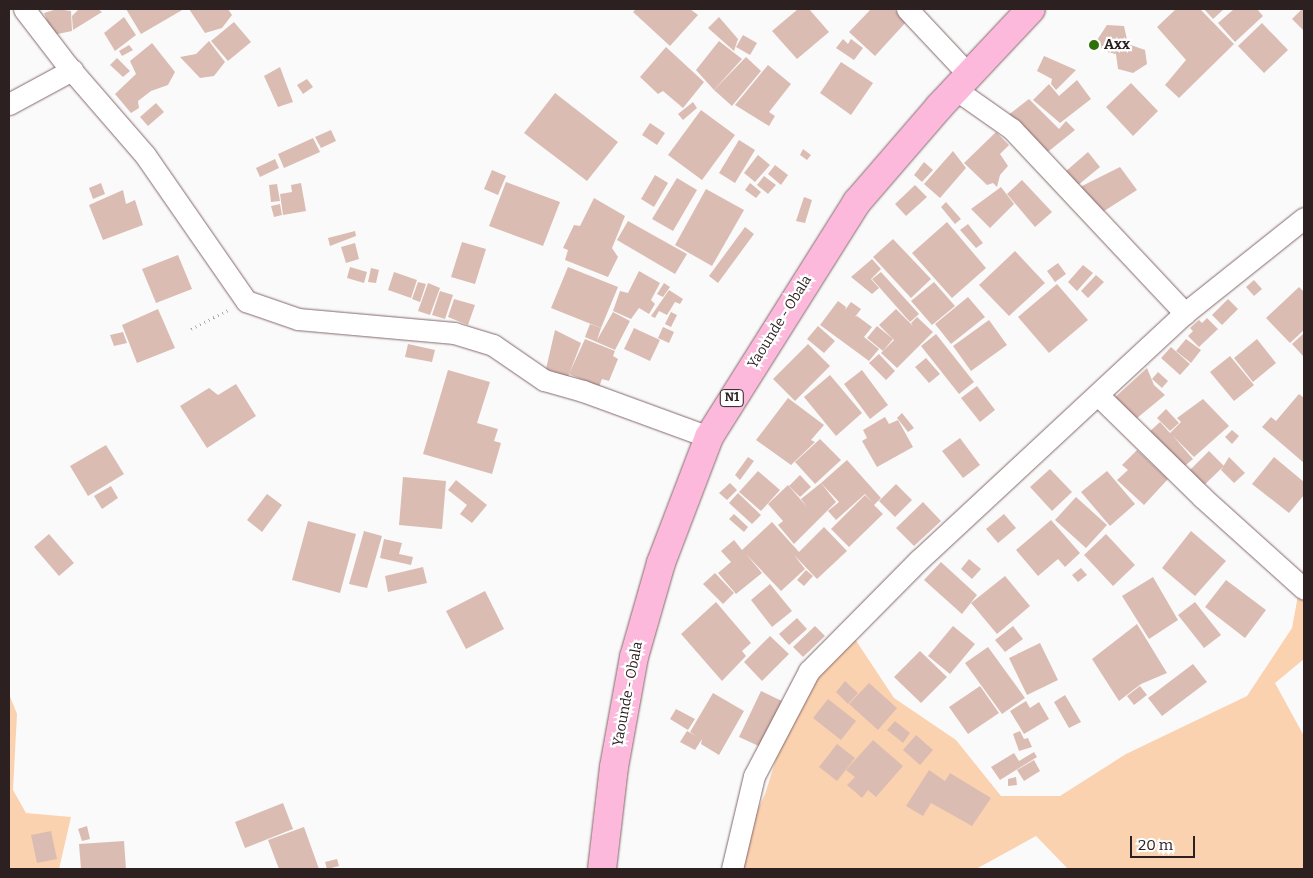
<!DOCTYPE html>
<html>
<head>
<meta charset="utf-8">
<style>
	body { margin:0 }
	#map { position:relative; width:1313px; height:878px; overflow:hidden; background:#fafafa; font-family:Bitter,serif }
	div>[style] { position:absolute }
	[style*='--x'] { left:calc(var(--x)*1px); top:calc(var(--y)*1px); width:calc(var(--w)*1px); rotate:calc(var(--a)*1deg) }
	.green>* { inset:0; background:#fbd2af }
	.building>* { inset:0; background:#dbbcb3 }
	.path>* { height:3px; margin-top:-1.5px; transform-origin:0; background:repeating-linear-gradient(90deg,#afaaab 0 1px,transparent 0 5px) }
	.roads { filter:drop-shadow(0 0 1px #84676a) drop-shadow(0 0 1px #84676a) }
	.minor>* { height:21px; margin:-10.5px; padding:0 10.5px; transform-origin:10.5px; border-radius:10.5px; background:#fff }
	.highway>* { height:28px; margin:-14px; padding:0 14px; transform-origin:14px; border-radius:14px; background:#fdb9db }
	.dots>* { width:14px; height:14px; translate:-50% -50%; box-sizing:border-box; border:2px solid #fff; border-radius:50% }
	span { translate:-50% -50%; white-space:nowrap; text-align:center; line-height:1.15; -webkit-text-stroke:4.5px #fff; paint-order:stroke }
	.shield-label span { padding:1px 4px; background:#fff; border:1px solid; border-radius:4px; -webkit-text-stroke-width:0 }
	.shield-label { font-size:12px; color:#2c2021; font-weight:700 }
	.poi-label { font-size:14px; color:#2c2021; font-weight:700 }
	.left { translate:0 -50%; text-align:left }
	.street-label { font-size:14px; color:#2c2021 }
	.frame { position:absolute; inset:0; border:10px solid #2c2021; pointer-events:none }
	.scale { position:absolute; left:1130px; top:836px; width:65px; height:22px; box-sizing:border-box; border:2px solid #2c2021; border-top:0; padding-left:6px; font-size:15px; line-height:18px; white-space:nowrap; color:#2c2021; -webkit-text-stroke:4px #fff; paint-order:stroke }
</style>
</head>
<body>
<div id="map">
	<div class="green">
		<div style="clip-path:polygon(1304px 563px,1304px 659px,1275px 683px,1304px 736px,1304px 869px,1068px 869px,1036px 836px,976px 869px,730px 869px,765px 794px,799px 687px,849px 630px,894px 698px,956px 740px,1001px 796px,1060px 796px,1126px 754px,1247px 696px,1292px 628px)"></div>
		<div style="clip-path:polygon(9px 694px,17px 714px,13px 790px,26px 813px,71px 817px,59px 869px,9px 869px)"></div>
	</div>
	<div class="building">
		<div style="clip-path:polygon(57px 9px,71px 11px,72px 31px,53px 35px,44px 13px)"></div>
		<div style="clip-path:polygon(79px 9px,98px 9px,102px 12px,73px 30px,72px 16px)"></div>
		<div style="clip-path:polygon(126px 9px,184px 9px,141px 34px)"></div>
		<div style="clip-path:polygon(189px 9px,228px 9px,232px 15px,222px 28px,205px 33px)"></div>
		<div style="clip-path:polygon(636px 9px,690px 9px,698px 15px,670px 46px,633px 12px)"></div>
		<div style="clip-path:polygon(798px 9px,809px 9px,829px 32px,797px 59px,772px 31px)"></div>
		<div style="clip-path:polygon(871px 9px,894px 9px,907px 21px,875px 56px,849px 32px)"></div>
		<div style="clip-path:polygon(1176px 9px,1200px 9px,1234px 44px,1179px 98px,1165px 85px,1186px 60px,1157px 27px)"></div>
		<div style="clip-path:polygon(1204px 9px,1224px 9px,1213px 19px)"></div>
		<div style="clip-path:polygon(1234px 9px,1257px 9px,1263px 16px,1235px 42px,1218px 23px)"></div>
		<div style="clip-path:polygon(1302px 9px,1304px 9px,1304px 31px,1292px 19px)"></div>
		<div style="clip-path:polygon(124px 17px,136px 35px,115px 51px,104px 33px)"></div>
		<div style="clip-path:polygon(719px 17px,738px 39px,734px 51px,708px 28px)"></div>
		<div style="clip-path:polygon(234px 22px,251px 42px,228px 61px,211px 41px)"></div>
		<div style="clip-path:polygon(1262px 23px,1288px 50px,1264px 73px,1238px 46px)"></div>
		<div style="clip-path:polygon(1107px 25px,1124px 26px,1128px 44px,1145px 50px,1147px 64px,1133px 73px,1118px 69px,1116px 54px,1103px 51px,1097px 40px)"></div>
		<div style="clip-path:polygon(743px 35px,757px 43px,750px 55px,736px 47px)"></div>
		<div style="clip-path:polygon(843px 39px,848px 44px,851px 39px,863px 48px,854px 60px,836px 48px)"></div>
		<div style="clip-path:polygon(209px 41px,225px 62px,214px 76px,200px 78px,180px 57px,196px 54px)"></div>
		<div style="clip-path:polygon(719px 41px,742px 59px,714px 90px,696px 70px)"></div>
		<div style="clip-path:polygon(152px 43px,175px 72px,168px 85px,151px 91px,138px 101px,139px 108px,131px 113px,115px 94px,136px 74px,130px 61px)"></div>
		<div style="clip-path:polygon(129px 45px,133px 50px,122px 56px,119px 51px)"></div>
		<div style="clip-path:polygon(666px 47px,704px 82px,683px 108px,663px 91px,658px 94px,640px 77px)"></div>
		<div style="clip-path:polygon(1044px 56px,1076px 70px,1056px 90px,1051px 84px,1052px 79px,1037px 71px)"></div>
		<div style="clip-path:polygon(746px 57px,761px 71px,732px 106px,714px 90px)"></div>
		<div style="clip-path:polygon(117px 58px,130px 71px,123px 77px,110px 65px)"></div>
		<div style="clip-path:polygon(841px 62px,873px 83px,851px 115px,820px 93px)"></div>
		<div style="clip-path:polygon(768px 65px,791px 84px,769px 112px,775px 116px,769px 126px,735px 105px)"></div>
		<div style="clip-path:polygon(280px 67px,293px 102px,278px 107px,264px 76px)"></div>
		<div style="clip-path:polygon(307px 79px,313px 87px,303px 94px,297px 85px)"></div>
		<div style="clip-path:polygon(1077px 80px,1091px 99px,1060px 123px,1033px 100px,1049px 84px,1059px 96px)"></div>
		<div style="clip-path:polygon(1131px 83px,1158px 111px,1133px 136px,1106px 107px)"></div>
		<div style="clip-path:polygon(555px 93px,618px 142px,587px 181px,524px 133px)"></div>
		<div style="clip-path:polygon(1029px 99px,1059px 129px,1066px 121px,1075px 130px,1044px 155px,1007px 116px)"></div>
		<div style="clip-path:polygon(693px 102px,697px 108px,683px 120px,678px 114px)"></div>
		<div style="clip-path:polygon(156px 103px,164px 112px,148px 126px,140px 117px)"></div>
		<div style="clip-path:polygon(701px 110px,735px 135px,702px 180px,668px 155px)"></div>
		<div style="clip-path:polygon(650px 123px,665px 133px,657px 145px,642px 135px)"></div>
		<div style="clip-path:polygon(331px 130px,336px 141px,321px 148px,315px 137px)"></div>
		<div style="clip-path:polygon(996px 132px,1009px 145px,1000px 154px,1008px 166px,1000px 175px,997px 187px,993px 183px,987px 185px,964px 163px)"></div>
		<div style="clip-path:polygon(313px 138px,320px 152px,284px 168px,278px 154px)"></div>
		<div style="clip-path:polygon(739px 140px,755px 150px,735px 183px,719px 173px)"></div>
		<div style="clip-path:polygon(803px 149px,811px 155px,807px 160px,800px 155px)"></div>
		<div style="clip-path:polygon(953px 151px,966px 168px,940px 198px,924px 184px)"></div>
		<div style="clip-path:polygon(1088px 152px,1100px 167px,1077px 186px,1065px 172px)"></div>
		<div style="clip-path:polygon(758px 155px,770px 165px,755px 182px,744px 173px)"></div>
		<div style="clip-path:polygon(275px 159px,279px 168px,260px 177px,256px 168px)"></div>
		<div style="clip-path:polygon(924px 162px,933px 170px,922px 182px,914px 175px)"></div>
		<div style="clip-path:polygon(775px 165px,788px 175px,781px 185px,768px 174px)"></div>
		<div style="clip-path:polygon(1120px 167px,1137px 190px,1101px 213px,1080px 187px)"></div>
		<div style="clip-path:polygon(492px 170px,506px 176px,498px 195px,484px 189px)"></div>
		<div style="clip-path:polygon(655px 175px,668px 183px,654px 207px,641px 199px)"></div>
		<div style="clip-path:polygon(764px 176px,776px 185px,768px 194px,757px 185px)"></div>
		<div style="clip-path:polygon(677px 178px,697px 190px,673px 231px,652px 219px)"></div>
		<div style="clip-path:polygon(1022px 180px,1052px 212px,1035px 227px,1007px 194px)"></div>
		<div style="clip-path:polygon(506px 182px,560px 202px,543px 246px,489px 226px)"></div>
		<div style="clip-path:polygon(101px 183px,105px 194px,93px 199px,89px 188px)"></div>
		<div style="clip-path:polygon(301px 183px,306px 211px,283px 215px,280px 194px,292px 192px,291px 185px)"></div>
		<div style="clip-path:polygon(750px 183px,761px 192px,756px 198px,745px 190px)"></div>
		<div style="clip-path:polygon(277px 184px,280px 201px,271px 202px,269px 185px)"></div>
		<div style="clip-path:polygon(915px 185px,927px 197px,906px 216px,895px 204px)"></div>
		<div style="clip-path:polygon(1001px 187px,1014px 204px,990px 228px,971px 209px)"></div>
		<div style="clip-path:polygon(706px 189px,744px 210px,712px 266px,675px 245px)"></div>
		<div style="clip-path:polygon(123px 190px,126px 204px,135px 200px,143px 225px,103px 240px,89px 205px)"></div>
		<div style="clip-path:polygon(804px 197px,812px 200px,805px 223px,796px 221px)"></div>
		<div style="clip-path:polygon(594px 198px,625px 216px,612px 248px,618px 257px,608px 277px,565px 260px,568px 250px,563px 248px,574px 225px,580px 226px)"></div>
		<div style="clip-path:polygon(946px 202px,961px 219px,955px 224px,941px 207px)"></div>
		<div style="clip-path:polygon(280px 204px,282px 215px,274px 217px,271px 206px)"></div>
		<div style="clip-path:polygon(628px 221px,687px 254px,675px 274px,617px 240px)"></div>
		<div style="clip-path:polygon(947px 222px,986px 268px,952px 298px,912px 253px)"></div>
		<div style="clip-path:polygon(968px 224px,983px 243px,976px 248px,960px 230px)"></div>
		<div style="clip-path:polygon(745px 227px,754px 234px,718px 283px,709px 276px)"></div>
		<div style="clip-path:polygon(355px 231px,356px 236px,330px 246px,328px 238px)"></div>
		<div style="clip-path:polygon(893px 239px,931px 279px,911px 298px,873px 257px)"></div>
		<div style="clip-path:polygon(462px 242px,486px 249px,475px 284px,451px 277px)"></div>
		<div style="clip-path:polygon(355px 243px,359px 259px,346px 263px,341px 247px)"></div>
		<div style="clip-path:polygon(1015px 251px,1045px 283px,1009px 316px,979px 285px)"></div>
		<div style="clip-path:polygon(178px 255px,192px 289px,156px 303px,142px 269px)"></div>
		<div style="clip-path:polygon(872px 259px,881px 269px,871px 279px,879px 288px,872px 294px,851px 277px)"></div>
		<div style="clip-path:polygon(1058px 263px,1066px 274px,1055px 282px,1047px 271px)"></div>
		<div style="clip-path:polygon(1083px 265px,1093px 273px,1077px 291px,1068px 282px)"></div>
		<div style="clip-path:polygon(350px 267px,367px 272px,364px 283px,347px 278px)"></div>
		<div style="clip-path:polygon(568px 267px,618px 287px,601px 328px,551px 308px)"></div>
		<div style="clip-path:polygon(371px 268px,379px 270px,376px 283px,368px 282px)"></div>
		<div style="clip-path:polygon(639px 271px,660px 283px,651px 300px,655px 304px,649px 314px,639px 308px,631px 319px,613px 311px,620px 291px,628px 293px)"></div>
		<div style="clip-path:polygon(394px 272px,417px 280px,411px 298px,388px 290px)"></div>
		<div style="clip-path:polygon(881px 272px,919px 314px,910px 322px,872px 279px)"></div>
		<div style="clip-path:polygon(1096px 275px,1104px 282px,1088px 298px,1081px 291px)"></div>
		<div style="clip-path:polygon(1254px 280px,1262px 289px,1254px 296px,1246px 287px)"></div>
		<div style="clip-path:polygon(418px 282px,426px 284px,420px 302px,412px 299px)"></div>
		<div style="clip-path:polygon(934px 282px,955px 306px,932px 325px,911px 301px)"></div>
		<div style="clip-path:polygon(428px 283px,440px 288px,430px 315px,418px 311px)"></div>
		<div style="clip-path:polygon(664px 283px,670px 287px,663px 297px,657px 294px)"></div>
		<div style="clip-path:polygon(1057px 284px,1088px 320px,1049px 353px,1018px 317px)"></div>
		<div style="clip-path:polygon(1299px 287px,1304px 292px,1304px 330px,1290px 343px,1266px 318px)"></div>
		<div style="clip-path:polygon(669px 290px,683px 299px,680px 304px,675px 302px,667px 315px,659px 311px,655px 318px,651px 316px)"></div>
		<div style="clip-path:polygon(440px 291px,453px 295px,445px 319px,432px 315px)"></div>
		<div style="clip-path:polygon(968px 297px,985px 317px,951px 344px,935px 324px)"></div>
		<div style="clip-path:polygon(454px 299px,475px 305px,468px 325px,448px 317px)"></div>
		<div style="clip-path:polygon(1228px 299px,1238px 309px,1222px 325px,1212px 315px)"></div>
		<div style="clip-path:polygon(838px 301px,846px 307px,845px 310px,851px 302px,861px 309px,855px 317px,857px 316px,872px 327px,864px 337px,879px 349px,869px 361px,820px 325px)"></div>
		<div style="clip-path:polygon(158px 309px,175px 348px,137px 363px,122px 325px)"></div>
		<div style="clip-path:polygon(896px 309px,913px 326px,911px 323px,917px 317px,933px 332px,897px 368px,881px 353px,894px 340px,879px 325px)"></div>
		<div style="clip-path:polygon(613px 312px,630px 321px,615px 350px,585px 337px,590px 324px,601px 328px,597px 340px)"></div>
		<div style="clip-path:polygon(671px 312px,677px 315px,671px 327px,665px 324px)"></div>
		<div style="clip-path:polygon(1207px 318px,1218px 329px,1199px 347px,1188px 336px,1193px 331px,1190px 328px,1199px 320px,1202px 323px)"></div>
		<div style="clip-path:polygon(989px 320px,1007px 345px,971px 371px,953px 346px)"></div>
		<div style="clip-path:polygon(818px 326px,835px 341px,824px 353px,807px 339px)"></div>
		<div style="clip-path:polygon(877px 326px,893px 339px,883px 351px,867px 338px)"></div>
		<div style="clip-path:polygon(663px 327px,674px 332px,669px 343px,658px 338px)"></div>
		<div style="clip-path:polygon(634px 328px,660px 340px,650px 361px,624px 349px)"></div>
		<div style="clip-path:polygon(555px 330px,581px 343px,568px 377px,546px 369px)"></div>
		<div style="clip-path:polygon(123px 332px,127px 343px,114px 346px,110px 335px)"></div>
		<div style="clip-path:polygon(1304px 333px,1304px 355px,1303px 356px,1292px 344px)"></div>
		<div style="clip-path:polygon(936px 334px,974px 382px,959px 394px,921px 346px)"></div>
		<div style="clip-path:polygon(585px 339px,615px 351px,613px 356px,618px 359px,609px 381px,602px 379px,599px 387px,569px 374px)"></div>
		<div style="clip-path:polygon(1186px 339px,1201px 350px,1191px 363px,1176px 351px)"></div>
		<div style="clip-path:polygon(1257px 339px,1276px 363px,1253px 382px,1234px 358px)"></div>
		<div style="clip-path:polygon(408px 344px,435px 350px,432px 362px,405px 357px)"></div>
		<div style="clip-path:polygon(808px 344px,830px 366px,795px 401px,773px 379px)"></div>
		<div style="clip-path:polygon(1171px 347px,1190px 364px,1180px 375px,1161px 358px)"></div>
		<div style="clip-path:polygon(879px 354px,895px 371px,886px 380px,869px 363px)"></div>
		<div style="clip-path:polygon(1230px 356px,1254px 385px,1234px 401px,1210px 372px)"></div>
		<div style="clip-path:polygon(926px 358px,940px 374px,929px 383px,915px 367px)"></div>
		<div style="clip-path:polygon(1147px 368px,1154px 385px,1165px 395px,1131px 423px,1112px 400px)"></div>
		<div style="clip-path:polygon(448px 370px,490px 382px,477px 423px,498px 429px,494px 441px,501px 443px,492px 474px,423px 454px)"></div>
		<div style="clip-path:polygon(862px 370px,888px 405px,870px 419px,844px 384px)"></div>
		<div style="clip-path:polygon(1158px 372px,1168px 381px,1162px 388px,1152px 379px)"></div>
		<div style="clip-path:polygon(830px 375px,862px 413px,836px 436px,804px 397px)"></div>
		<div style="clip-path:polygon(236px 384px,256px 416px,207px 448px,180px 406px,209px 388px,218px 395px)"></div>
		<div style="clip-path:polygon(977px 386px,995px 410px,980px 422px,961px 398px)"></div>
		<div style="clip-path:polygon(1299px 394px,1304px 398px,1304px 463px,1262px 427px,1271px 417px,1276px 421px)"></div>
		<div style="clip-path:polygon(788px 398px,824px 425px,811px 440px,815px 442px,791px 465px,756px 440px)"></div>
		<div style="clip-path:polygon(1203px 399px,1229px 426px,1194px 457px,1173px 436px,1193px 459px,1181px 469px,1148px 433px,1160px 422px,1170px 433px,1181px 422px,1177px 418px)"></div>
		<div style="clip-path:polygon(1166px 409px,1179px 423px,1170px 431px,1157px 418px)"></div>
		<div style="clip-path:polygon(902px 413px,914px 428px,908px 432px,897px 418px)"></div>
		<div style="clip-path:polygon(885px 417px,889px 424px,898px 420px,913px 447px,877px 467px,862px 441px,867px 438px,863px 430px)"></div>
		<div style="clip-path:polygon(1232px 430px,1239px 436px,1232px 444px,1225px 437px)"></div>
		<div style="clip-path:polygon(960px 438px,980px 465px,963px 478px,942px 451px)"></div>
		<div style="clip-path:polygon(820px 439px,841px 460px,815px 484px,795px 462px)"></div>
		<div style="clip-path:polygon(106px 445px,124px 474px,88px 496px,70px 466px)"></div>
		<div style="clip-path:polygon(1137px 450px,1168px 479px,1144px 505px,1117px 480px,1128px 470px,1122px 465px)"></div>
		<div style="clip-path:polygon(1209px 451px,1224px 466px,1201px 488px,1187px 473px)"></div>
		<div style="clip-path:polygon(748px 457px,754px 461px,740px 480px,735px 475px)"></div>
		<div style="clip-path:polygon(1229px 457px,1245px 473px,1234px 483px,1221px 470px)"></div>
		<div style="clip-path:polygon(1274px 457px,1304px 482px,1304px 495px,1289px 513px,1252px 484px)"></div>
		<div style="clip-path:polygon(847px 460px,881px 498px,874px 505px,883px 514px,849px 547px,831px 529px,865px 495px,873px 503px,865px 494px,836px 520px,828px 511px,839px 502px,821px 483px)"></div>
		<div style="clip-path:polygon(1050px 469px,1072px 492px,1052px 511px,1030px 487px)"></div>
		<div style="clip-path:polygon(758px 471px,780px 490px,761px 511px,739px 492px)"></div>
		<div style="clip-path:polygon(1107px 471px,1135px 504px,1110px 526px,1081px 492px)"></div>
		<div style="clip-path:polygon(800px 475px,811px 487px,800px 497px,789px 486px)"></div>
		<div style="clip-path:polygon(403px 477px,446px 481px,442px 529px,399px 525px)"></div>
		<div style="clip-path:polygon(456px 480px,487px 505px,472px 523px,460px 514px,467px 505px,448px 490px)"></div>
		<div style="clip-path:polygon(730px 483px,737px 490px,727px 500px,719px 493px)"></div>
		<div style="clip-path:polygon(821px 483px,836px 502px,794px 544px,778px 525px,783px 521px,768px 504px,788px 485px,807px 507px,801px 499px)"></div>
		<div style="clip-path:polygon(896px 484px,912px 500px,895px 517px,879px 501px)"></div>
		<div style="clip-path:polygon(111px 486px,118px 498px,102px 509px,94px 496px)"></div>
		<div style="clip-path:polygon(738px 493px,761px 515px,752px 524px,729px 503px)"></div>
		<div style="clip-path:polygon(267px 494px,282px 505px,262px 532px,247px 520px)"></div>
		<div style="clip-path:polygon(1076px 497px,1107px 525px,1086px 548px,1055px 520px)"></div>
		<div style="clip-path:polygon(923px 502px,941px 521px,914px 546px,896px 528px)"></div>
		<div style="clip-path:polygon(734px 514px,748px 527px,744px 532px,729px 519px)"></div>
		<div style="clip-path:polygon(1004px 514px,1016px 528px,998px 543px,986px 529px)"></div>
		<div style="clip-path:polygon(1051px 520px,1080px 553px,1065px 567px,1058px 559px,1038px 576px,1016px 550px)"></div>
		<div style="clip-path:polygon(308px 521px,356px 534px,340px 593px,292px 580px)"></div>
		<div style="clip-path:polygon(772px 522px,799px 552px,824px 527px,847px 551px,817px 579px,794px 555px,805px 569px,781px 591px,746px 554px,762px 573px,736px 594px,718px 573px,731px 562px,721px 551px,734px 540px,742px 550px)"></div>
		<div style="clip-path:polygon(364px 531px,382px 536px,367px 588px,349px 584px)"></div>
		<div style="clip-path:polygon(1191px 531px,1226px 561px,1195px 596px,1162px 568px)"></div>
		<div style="clip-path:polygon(49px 534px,74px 563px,59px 576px,34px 547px)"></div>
		<div style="clip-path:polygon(1106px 534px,1135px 565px,1113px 586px,1084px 555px)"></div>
		<div style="clip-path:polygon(384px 539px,402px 543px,399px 554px,413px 557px,411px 565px,380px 558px)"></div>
		<div style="clip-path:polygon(969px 559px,981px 569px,972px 579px,961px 569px)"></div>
		<div style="clip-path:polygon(941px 562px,977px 595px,962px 614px,924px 580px)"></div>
		<div style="clip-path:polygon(423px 567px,427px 583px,388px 592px,385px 576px)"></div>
		<div style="clip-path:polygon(1081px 568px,1087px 575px,1078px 582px,1072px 575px)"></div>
		<div style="clip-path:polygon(806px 570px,813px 576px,804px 586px,797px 580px)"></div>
		<div style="clip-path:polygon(715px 573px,734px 593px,723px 604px,703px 584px)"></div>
		<div style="clip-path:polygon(1005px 576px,1030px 606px,997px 634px,971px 603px)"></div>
		<div style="clip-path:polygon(1153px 577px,1178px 620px,1149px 639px,1122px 596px)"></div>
		<div style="clip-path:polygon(1226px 580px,1266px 610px,1245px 638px,1205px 607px)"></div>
		<div style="clip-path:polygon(770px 584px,792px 611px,772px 627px,751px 600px)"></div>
		<div style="clip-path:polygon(485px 591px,504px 629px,466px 649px,446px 611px)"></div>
		<div style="clip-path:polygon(716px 602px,751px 643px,742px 651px,746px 656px,722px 681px,681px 634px)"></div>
		<div style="clip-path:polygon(1195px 602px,1221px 635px,1204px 648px,1178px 615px)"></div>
		<div style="clip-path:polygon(797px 618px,807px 629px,789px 645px,779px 634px)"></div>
		<div style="clip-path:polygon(1137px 624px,1167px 673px,1141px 684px,1119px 701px,1092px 659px)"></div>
		<div style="clip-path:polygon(815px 626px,825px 636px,803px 657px,793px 647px)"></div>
		<div style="clip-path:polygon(953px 626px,975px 644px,950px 674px,928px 656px)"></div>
		<div style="clip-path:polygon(1013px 626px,1023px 639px,1005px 652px,995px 640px)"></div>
		<div style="clip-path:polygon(770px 636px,789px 654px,762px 681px,744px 662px)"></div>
		<div style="clip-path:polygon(1040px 643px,1058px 680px,1027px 695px,1009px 658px)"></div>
		<div style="clip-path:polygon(988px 647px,1025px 698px,1002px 714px,965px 663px)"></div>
		<div style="clip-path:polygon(920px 651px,947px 677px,921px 703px,894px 677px)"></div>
		<div style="clip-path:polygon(1193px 664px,1207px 682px,1162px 716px,1148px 698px)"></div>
		<div style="clip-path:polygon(845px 681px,858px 693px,848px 704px,836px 692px)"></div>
		<div style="clip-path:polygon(869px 683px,897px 708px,878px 730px,849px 704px)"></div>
		<div style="clip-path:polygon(980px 686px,999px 713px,968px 734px,949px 707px)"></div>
		<div style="clip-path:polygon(1140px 686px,1147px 695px,1134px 705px,1127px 696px)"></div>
		<div style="clip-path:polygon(761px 691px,784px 702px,763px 748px,739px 737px)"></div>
		<div style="clip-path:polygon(713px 693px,744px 711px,719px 755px,701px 744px,702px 739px,695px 750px,680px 742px,687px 731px,696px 736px,690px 732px)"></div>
		<div style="clip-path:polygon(1065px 695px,1081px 722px,1069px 728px,1054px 702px)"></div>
		<div style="clip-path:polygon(828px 699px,856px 721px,841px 740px,813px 718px)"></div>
		<div style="clip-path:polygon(1026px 701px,1030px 708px,1039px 702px,1049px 719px,1024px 734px,1010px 711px)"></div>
		<div style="clip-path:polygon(676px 709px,695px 719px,688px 730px,670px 719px)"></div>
		<div style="clip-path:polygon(895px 721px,910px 733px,903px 743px,887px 730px)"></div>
		<div style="clip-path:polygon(1020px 731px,1024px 739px,1028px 738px,1032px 747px,1019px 751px,1013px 734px)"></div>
		<div style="clip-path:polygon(916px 735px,933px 750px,920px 765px,903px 750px)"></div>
		<div style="clip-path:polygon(873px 740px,903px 766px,876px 797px,868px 790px,862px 798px,847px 785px,855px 777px,846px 770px)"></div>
		<div style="clip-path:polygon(837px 744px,855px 758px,837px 781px,819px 767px)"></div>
		<div style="clip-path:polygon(1034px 752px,1037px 757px,1000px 780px,991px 767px,1014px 753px,1019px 761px)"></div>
		<div style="clip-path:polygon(1034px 760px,1040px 771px,1024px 781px,1017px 770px)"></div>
		<div style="clip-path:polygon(929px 770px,945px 781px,950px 773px,991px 798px,972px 826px,931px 803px,923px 816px,906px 806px)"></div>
		<div style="clip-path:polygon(1016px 777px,1017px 785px,1008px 786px,1008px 779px)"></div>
		<div style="clip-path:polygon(283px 803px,293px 829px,245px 848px,235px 822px)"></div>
		<div style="clip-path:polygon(87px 826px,90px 839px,82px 841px,78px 829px)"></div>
		<div style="clip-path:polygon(304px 827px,319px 869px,279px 869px,268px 840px)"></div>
		<div style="clip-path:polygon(51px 831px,57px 859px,37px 863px,31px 835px)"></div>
		<div style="clip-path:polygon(124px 841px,126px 869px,81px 869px,79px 844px)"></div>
		<div style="clip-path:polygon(337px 859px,339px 866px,327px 869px,325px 862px)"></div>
	</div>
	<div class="path">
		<div style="--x:191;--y:329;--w:42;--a:-27.2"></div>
	</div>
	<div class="roads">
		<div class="minor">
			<div style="--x:24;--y:9;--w:71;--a:52.5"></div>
			<div style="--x:67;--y:65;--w:119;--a:49.1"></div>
			<div style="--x:145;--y:155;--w:178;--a:55.3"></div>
			<div style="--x:246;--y:301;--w:55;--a:19.1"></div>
			<div style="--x:298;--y:319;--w:157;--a:5.1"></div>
			<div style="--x:454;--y:333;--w:41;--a:17.1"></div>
			<div style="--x:493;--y:345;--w:62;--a:34.5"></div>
			<div style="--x:544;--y:380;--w:41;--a:15.8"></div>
			<div style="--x:583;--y:391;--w:134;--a:20.1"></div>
			<div style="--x:907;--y:9;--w:89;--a:46.8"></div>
			<div style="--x:955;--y:89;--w:70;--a:35.1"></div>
			<div style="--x:1012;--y:129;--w:253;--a:46.8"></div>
			<div style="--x:9;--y:104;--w:72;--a:-28.4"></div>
			<div style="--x:1098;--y:395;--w:146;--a:44.4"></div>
			<div style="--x:1202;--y:497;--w:137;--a:42"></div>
			<div style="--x:732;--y:869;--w:96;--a:-76.7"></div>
			<div style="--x:754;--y:776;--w:119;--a:-62.4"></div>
			<div style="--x:809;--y:671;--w:156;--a:-45.3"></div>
			<div style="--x:919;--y:560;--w:363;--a:-42.9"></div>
			<div style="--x:1185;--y:313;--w:152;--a:-38.6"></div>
		</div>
		<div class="highway">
			<div style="--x:602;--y:869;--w:103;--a:-83.3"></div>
			<div style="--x:614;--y:767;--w:112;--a:-79.7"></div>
			<div style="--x:634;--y:657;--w:98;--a:-74"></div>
			<div style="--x:661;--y:563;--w:135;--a:-69.1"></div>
			<div style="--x:709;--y:437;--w:278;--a:-57.8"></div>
			<div style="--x:857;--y:202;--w:125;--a:-49.2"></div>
			<div style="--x:939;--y:107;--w:134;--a:-46.8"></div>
		</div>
	</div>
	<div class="dots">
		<div style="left:1094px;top:45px;background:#2e700a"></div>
	</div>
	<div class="shield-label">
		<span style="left:732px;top:398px">N1</span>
	</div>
	<div class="poi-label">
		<span class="left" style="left:1104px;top:45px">Axx</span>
	</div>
	<div class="street-label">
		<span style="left:780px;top:322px;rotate:-58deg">Yaounde - Obala</span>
		<span style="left:628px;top:694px;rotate:-79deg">Yaounde - Obala</span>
	</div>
	<div class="frame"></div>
	<div class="scale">20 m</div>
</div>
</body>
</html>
